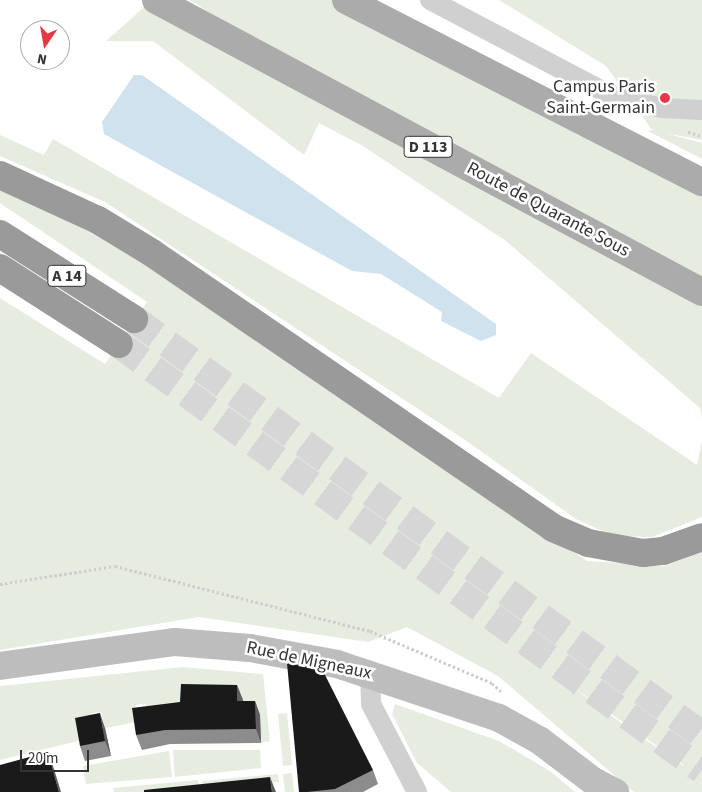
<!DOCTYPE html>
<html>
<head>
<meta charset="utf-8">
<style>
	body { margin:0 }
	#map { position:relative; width:702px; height:792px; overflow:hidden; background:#fff; font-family:"Source Sans 3",sans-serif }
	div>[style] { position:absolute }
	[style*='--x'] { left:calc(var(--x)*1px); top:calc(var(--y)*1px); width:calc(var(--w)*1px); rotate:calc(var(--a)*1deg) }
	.green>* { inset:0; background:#e6ecdf }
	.water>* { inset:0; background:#cfe2ee }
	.highway-tunnel>* { height:28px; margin-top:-14px; transform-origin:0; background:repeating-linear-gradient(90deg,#d6d6d6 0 28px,transparent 0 42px) }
	.path>* { height:3px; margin-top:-1.5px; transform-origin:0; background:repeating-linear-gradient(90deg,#cdcdcd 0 2.5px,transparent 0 5px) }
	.street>* { height:20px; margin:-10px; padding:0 10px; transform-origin:10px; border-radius:10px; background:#d0d0d0 }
	.secondary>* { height:28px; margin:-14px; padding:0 14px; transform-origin:14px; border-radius:14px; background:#bdbdbd }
	.primary>* { height:28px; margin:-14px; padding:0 14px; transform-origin:14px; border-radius:14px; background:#ababab }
	.highway>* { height:28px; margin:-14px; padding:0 14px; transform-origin:14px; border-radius:14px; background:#9a9a9a }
	.wall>* { inset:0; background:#8c8c8c }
	.shaded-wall>* { inset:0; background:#5f5f5f }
	.building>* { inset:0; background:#1a1a1a }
	.dots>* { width:14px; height:14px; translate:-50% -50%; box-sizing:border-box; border:2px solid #fff; border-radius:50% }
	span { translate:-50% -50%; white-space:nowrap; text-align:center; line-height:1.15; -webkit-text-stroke:5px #fff; paint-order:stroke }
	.shield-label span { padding:1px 4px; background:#fff; border:1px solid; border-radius:4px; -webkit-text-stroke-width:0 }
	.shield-label { font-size:16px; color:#333; font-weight:700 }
	.poi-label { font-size:18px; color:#333 }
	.right { translate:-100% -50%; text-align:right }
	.street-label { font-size:18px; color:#333 }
	.north { position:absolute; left:20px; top:20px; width:50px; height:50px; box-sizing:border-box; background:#fff; border:1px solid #adadad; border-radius:50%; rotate:192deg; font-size:14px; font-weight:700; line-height:20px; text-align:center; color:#333 }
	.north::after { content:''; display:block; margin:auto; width:18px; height:22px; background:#e63946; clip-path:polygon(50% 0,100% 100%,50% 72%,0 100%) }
	.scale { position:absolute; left:20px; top:750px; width:69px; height:22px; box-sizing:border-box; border:2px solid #333; border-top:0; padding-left:6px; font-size:15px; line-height:18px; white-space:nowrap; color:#333; -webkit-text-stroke:4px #fff; paint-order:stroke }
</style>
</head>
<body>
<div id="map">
	<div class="green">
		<div style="clip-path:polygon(190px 0,331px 0,702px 194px,702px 277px,219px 19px)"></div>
		<div style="clip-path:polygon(499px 0,702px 0,702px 140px,665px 133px,702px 143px,702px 159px,648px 131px,652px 130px,606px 66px)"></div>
		<div style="clip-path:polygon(149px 3px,202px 40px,702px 306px,702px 418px,700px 408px,506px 241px,363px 146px,319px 123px,304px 155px,153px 41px,106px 41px)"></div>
		<div style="clip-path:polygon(0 135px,44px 155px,53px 139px,499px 398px,531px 353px,697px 465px,702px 441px,702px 517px,652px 537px,613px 536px,576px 519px,468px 442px,105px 202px,0 156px)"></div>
		<div style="clip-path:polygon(evenodd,0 187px,102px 235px,587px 561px,665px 566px,702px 552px,702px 792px,634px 792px,498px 676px,407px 627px,368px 642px,199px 617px,0 650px,0 298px,105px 364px,147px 302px,0 203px,0 187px,560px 678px,684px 765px,684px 766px,624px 725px,560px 678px)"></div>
		<div style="clip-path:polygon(183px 667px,263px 674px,270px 741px,261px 743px,260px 716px,242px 715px,242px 698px,231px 698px,149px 720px,145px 704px,135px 705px,137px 722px,105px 728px,101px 712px,91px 713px,93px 730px,82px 740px,0 760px,0 686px)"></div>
		<div style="clip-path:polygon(395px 704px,499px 741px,550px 771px,575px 792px,451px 792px,417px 763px,392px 714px)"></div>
		<div style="clip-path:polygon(287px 713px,292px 765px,283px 766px,278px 714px)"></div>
		<div style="clip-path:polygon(173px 750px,260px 750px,261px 768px,175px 777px)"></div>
		<div style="clip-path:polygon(169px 751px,172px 777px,86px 784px,83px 766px)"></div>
		<div style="clip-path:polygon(292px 773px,294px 792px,285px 792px,283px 774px)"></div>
		<div style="clip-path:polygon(278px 774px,279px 782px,207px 788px,203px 792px,202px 781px)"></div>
		<div style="clip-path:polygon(198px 780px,200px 792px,114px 792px,113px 788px)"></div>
	</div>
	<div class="water">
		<div style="clip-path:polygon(134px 75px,142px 75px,496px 324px,496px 335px,481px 341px,441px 321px,442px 312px,381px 274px,352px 271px,104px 134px,102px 122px)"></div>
	</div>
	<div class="highway-tunnel">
		<div style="--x:134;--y:319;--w:704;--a:36.22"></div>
		<div style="--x:119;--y:344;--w:722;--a:36.16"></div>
	</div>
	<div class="path">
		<div style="--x:688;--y:132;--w:15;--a:16"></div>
		<div style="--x:0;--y:584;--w:116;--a:-8.9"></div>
		<div style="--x:115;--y:566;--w:263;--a:14.3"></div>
		<div style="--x:370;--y:631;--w:133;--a:23.1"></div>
		<div style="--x:492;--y:683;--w:12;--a:42"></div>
	</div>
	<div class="street">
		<div style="--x:430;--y:0;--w:206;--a:27.8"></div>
		<div style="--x:612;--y:96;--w:51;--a:13.5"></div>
		<div style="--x:662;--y:108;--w:40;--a:2.9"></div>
		<div style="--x:370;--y:673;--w:31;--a:88"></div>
		<div style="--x:371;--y:704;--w:99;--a:62.4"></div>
	</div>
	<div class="secondary">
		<div style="--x:0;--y:666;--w:177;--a:-7.8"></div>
		<div style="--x:175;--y:642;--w:75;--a:4.6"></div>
		<div style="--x:250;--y:648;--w:88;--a:10.4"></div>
		<div style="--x:337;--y:664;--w:171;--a:18.4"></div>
		<div style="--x:499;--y:718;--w:46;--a:28.8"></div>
		<div style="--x:539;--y:740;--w:68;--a:37.2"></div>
		<div style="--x:593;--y:781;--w:25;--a:27"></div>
	</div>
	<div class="primary">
		<div style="--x:156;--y:0;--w:619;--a:28.14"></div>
		<div style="--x:346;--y:0;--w:400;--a:27.1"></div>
	</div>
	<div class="highway">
		<div style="--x:0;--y:175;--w:108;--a:24.7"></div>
		<div style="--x:98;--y:220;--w:63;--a:31.4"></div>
		<div style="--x:152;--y:253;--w:486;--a:34.4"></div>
		<div style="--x:553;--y:528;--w:38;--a:23"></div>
		<div style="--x:588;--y:543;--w:56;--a:10.3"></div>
		<div style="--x:643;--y:553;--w:20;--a:-6"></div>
		<div style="--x:663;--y:551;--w:41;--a:-19.7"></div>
		<div style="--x:0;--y:234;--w:159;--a:32.4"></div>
		<div style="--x:0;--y:268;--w:141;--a:32.6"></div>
	</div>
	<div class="wall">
		<div style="clip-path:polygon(237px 685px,243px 701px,255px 701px,260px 715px,261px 743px,170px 744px,142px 750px,136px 735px,180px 702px)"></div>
		<div style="clip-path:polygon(105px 728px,111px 756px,85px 761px,80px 746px)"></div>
		<div style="clip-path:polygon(373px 770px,378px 784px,363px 792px,299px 792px)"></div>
	</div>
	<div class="shaded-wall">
		<div style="clip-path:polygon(237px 685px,243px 700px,242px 715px,237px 701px)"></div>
		<div style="clip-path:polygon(255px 701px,260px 715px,261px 743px,256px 729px)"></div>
		<div style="clip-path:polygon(100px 713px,105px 728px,111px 756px,105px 741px)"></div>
		<div style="clip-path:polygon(48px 752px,54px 769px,61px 792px,59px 792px)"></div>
		<div style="clip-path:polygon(270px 777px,276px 792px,272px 792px)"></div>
	</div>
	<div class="building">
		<div style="clip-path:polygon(287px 663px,322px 669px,373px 770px,335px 789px,307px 792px,299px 792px)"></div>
		<div style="clip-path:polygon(181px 684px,237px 685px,237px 701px,255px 701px,256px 729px,165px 730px,136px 735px,132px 708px,180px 702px)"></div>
		<div style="clip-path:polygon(100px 713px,105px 741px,80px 746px,75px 718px)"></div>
		<div style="clip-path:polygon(48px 752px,59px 792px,0 792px,0 765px)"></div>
		<div style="clip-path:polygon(270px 777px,272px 792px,144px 792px,144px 790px)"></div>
	</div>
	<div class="dots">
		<div style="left:665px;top:98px;background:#e63946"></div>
	</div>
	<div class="shield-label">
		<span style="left:428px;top:147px">D 113</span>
		<span style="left:67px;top:276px">A 14</span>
	</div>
	<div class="poi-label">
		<span class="right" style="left:655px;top:98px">Campus Paris<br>Saint-Germain</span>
	</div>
	<div class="street-label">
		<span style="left:548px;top:210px;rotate:28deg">Route de Quarante Sous</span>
		<span style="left:309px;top:661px;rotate:12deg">Rue de Migneaux</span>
	</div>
	<div class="north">N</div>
	<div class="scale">20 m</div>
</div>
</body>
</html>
